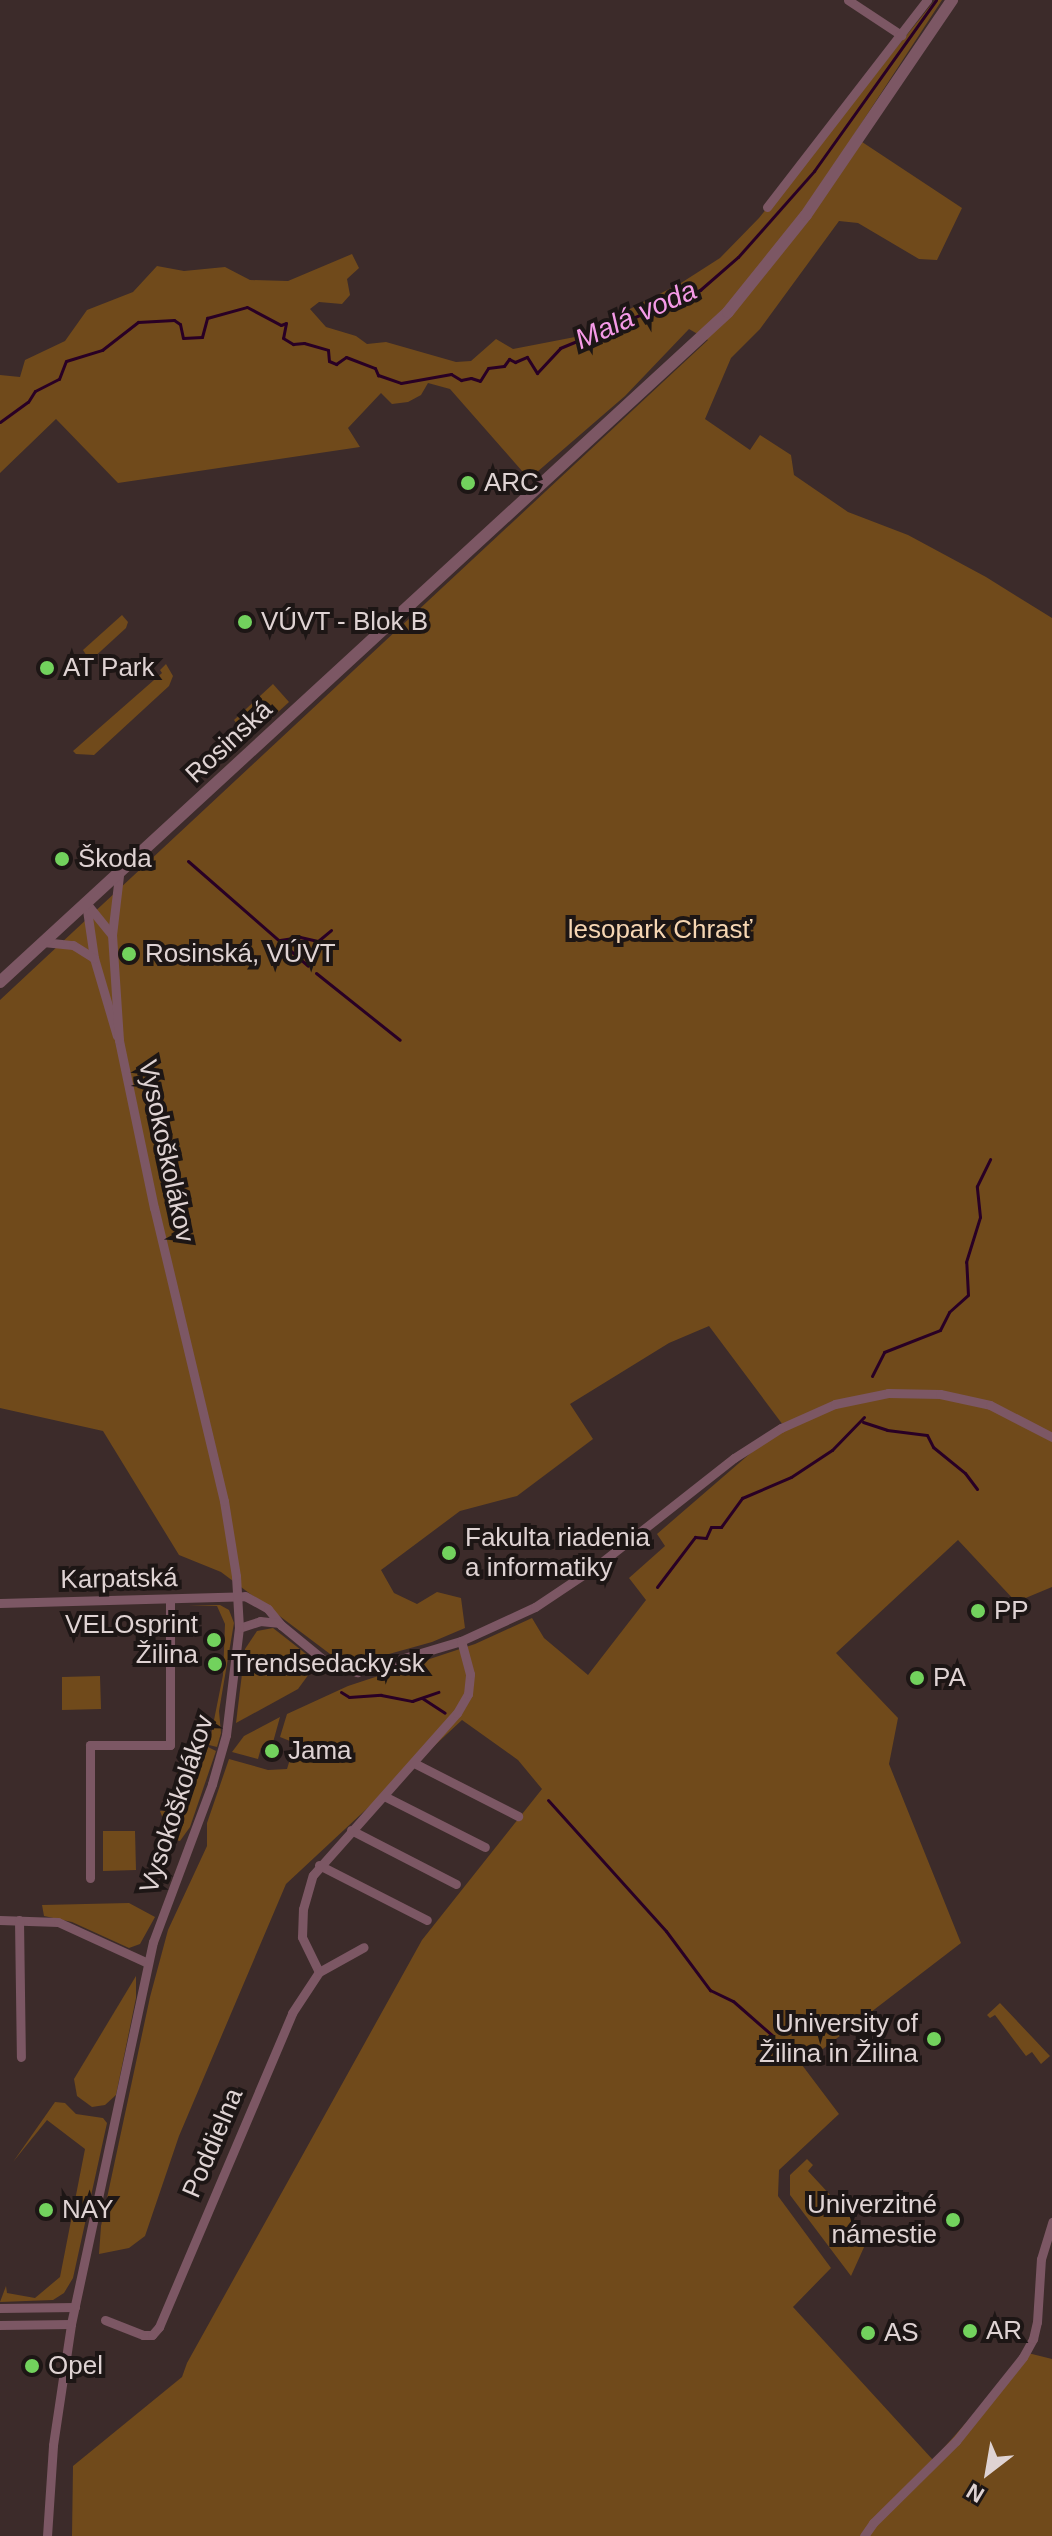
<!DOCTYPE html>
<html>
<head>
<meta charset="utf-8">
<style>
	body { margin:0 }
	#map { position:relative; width:1052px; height:2536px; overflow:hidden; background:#3c2b2a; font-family:Arial,sans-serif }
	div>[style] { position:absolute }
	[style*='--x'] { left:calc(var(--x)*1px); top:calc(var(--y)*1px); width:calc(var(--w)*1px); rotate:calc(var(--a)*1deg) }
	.green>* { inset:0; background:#704a1b }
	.stream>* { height:3px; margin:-1.5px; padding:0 1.5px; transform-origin:1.5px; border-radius:1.5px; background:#290025 }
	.minor>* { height:9px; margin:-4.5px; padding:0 4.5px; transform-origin:4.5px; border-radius:4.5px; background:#7c5764 }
	.tertiary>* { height:12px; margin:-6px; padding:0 6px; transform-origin:6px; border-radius:6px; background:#7c5764 }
	.dots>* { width:22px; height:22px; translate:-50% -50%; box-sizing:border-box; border:4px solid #1d1615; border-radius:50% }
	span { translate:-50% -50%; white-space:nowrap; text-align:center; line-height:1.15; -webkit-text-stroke:8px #1d1615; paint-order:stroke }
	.poi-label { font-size:26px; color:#dfd3d3 }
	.left { translate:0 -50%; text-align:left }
	.right { translate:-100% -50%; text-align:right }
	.street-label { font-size:26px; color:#dfd3d3 }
	.park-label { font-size:26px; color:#f6d6b3 }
	.water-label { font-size:28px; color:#f59ae7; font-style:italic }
	.north { position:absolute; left:948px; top:2432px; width:80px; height:80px; -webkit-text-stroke:6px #1d1615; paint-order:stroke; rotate:211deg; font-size:22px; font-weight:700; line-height:32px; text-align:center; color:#dfd3d3 }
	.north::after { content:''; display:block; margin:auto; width:28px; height:36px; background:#dfd3d3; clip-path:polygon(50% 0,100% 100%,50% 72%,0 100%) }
</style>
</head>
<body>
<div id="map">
	<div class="green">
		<div style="clip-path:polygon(935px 0,942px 0,853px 136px,962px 208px,937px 260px,919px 259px,858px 223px,839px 221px,760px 329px,731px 358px,705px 419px,750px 450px,760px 435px,791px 455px,794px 475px,848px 512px,908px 535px,986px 577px,1052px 618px,1052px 1587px,1016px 1602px,958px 1540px,836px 1653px,898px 1718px,889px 1764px,961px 1943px,802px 2065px,839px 2114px,779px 2170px,778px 2196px,831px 2268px,793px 2307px,933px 2460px,1028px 2353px,1052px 2359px,1052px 2536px,72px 2536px,73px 2466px,182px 2377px,187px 2363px,422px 1940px,542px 1789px,518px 1760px,462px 1720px,286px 1884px,179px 2136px,145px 2236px,129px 2248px,99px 2254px,101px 2226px,150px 1997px,168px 1930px,207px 1846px,207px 1823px,229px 1759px,268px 1770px,287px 1769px,295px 1743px,280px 1737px,287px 1714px,348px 1686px,475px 1644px,532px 1618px,544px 1638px,588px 1675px,646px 1600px,629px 1578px,665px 1546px,657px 1534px,783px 1425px,709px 1326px,669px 1343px,570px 1404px,593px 1439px,517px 1496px,460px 1511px,381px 1570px,394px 1593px,417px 1604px,437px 1592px,461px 1598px,465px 1628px,432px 1642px,346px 1666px,221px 1572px,179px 1555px,103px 1431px,0 1408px,0 1000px,708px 340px,689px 329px,625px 396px,529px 479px,450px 389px,428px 383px,421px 395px,408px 402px,392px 404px,381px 393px,348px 428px,360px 447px,118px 483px,56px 419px,0 473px,0 375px,20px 377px,25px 360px,65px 341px,87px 310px,133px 292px,157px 266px,184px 271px,225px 267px,250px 280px,288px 281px,352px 254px,359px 268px,347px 279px,350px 295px,342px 304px,319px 302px,310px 309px,326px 327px,356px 336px,367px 344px,386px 342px,456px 362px,471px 361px,496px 339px,513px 349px,575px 337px,681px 283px,720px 258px,759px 218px)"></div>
		<div style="clip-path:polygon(122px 615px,128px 622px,126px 628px,90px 661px,83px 650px)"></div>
		<div style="clip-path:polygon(166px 664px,173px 676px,169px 686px,94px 755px,76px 754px,73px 751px,162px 673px,160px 670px)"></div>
		<div style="clip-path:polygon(273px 684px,289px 702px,251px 737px,246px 736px,234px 720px)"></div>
		<div style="clip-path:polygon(188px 1605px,220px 1605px,229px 1610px,234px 1623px,219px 1711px,221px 1733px,217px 1747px,209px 1745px,223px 1675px,225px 1624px,217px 1606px)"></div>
		<div style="clip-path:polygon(273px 1628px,310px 1657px,309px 1674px,298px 1689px,236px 1723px,245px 1649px,257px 1631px)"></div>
		<div style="clip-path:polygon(100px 1676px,101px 1709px,62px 1710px,62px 1677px)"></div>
		<div style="clip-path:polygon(280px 1717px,272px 1746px,261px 1748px,258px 1759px,232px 1752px,244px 1736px)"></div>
		<div style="clip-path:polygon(208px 1747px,216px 1751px,190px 1827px,180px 1841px,175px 1840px)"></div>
		<div style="clip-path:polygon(177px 1769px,195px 1773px,172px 1842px,160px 1811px,177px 1810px)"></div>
		<div style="clip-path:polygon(103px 1831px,135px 1831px,136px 1870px,103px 1871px)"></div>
		<div style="clip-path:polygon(129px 1903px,155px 1917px,140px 1944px,129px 1948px,72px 1922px,44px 1916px,42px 1905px)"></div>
		<div style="clip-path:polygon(136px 1976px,136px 1998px,116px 2095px,105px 2105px,92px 2107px,77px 2096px,74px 2079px)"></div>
		<div style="clip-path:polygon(1000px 2003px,1050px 2056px,1041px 2064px,1032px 2052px,1026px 2056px,995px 2015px,990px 2018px,987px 2015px)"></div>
		<div style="clip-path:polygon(55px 2102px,65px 2103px,76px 2114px,103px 2118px,107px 2123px,73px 2278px,64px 2293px,53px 2300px,0 2302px,6px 2286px,7px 2293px,35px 2298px,60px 2277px,85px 2149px,47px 2120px,13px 2162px)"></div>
		<div style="clip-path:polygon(807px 2159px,813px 2165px,808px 2171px,856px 2223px,850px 2229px,865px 2245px,851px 2276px,790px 2195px,790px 2175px)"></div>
	</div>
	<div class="stream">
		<div style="--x:0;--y:422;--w:34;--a:-36"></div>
		<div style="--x:28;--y:402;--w:13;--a:-58"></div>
		<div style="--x:35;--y:391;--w:27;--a:-27"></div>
		<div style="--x:59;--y:379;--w:19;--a:-69"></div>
		<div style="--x:66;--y:361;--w:38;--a:-17"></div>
		<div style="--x:102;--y:350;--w:46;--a:-37.9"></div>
		<div style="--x:138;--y:322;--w:36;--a:-3"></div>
		<div style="--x:174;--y:320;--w:7;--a:34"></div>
		<div style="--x:180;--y:324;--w:14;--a:78"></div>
		<div style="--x:183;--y:338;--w:19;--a:-3"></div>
		<div style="--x:202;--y:337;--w:20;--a:-75"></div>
		<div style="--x:207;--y:318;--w:41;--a:-15.4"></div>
		<div style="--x:247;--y:307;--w:38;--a:28"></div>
		<div style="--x:281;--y:325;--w:5;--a:-22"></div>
		<div style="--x:286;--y:323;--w:15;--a:101"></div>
		<div style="--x:283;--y:338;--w:12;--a:31"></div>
		<div style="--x:293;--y:344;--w:11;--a:-5"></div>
		<div style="--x:304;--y:343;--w:25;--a:16"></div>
		<div style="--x:328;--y:350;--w:11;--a:85"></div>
		<div style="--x:329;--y:361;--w:8;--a:23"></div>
		<div style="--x:336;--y:364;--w:12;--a:-35"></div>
		<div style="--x:346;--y:357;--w:31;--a:21"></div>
		<div style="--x:375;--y:368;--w:8;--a:67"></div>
		<div style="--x:378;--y:375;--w:24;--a:19"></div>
		<div style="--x:401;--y:383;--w:51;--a:-10.2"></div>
		<div style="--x:451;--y:374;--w:12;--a:31"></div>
		<div style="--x:461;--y:380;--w:10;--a:-11"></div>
		<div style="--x:471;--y:378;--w:9;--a:18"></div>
		<div style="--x:480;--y:381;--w:15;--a:-58"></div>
		<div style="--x:488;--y:368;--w:16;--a:-7"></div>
		<div style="--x:504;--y:366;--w:9;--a:-54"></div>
		<div style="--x:509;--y:359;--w:7;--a:27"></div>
		<div style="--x:515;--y:362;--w:13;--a:-23"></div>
		<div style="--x:527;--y:357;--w:19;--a:58"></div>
		<div style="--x:537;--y:373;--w:34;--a:-47"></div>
		<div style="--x:560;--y:348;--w:152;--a:-22.5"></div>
		<div style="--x:700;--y:290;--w:50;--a:-41"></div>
		<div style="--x:738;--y:257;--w:115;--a:-48.5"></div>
		<div style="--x:814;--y:171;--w:210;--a:-54.5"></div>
		<div style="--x:188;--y:861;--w:159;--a:41.2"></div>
		<div style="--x:280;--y:940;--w:20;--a:-9"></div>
		<div style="--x:300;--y:937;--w:18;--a:13"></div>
		<div style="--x:318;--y:941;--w:17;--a:-40"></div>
		<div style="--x:316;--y:973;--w:107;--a:38.6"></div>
		<div style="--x:872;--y:1376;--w:27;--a:-63"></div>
		<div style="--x:884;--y:1352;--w:60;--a:-21.4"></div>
		<div style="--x:940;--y:1330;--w:20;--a:-63"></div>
		<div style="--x:949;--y:1312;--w:25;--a:-42"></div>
		<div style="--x:968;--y:1295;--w:33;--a:-93"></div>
		<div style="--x:966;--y:1262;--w:47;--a:-72.7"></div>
		<div style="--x:980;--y:1217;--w:31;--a:-96"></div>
		<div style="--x:977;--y:1186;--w:30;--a:-64"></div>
		<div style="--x:863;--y:1422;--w:25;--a:18"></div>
		<div style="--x:887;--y:1430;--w:40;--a:7.1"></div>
		<div style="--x:927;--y:1435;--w:13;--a:63"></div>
		<div style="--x:933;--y:1447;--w:41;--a:39.1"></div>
		<div style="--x:965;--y:1473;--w:20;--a:53"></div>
		<div style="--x:657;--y:1587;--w:63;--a:-52.8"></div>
		<div style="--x:695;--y:1537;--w:11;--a:5"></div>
		<div style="--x:706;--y:1538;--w:12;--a:-66"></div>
		<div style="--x:711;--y:1527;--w:10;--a:0"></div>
		<div style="--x:721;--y:1527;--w:36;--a:-54"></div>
		<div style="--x:742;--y:1498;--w:53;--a:-23.2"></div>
		<div style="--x:791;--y:1477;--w:49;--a:-33.4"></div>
		<div style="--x:832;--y:1450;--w:46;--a:-45.9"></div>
		<div style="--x:341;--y:1692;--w:9;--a:32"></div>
		<div style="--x:349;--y:1697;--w:32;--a:-4"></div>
		<div style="--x:381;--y:1695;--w:32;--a:11"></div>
		<div style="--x:412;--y:1701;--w:28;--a:-19"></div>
		<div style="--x:422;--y:1698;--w:27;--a:33"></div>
		<div style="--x:548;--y:1800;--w:176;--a:48"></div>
		<div style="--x:666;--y:1931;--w:74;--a:53.3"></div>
		<div style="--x:710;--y:1990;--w:25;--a:26"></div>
		<div style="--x:733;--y:2001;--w:53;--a:41.2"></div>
	</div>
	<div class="minor">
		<div style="--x:848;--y:0;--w:64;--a:33.4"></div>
		<div style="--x:767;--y:207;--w:262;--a:-52.3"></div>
		<div style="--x:86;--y:903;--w:56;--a:81.7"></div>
		<div style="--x:94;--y:958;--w:81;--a:73.6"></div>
		<div style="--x:112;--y:935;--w:60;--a:-83.3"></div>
		<div style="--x:43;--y:942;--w:30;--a:6"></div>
		<div style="--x:73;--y:945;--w:25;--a:32"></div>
		<div style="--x:0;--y:1603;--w:245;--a:-1.6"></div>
		<div style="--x:245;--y:1596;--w:26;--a:29"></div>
		<div style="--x:268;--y:1609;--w:21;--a:51"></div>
		<div style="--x:281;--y:1625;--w:58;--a:39.4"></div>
		<div style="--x:326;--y:1662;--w:33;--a:18"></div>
		<div style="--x:357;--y:1672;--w:109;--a:-16.6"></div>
		<div style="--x:461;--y:1641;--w:81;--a:-24.7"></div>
		<div style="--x:535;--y:1607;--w:76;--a:-33.7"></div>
		<div style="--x:598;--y:1565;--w:173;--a:-38.2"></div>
		<div style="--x:734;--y:1458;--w:56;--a:-32.6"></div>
		<div style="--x:781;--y:1428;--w:59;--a:-24"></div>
		<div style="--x:835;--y:1404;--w:54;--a:-11.7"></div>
		<div style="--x:888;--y:1393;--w:52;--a:1.1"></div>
		<div style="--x:940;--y:1394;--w:51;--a:12.4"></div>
		<div style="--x:990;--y:1405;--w:70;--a:27.3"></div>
		<div style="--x:239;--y:1628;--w:22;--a:-18"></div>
		<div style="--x:260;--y:1621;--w:18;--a:6"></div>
		<div style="--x:414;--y:1763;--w:117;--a:27"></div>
		<div style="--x:384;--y:1796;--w:113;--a:26.8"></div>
		<div style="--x:351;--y:1830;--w:118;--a:27.2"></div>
		<div style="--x:319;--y:1865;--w:121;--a:27"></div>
		<div style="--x:90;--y:1878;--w:133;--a:-90"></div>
		<div style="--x:90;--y:1745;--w:80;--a:0"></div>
		<div style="--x:170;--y:1745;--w:145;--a:-90"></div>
		<div style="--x:0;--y:1920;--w:58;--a:2"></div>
		<div style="--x:58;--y:1922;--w:99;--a:24.5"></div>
		<div style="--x:19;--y:1920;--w:137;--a:89.2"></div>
		<div style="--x:319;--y:1972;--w:39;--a:-116"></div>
		<div style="--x:302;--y:1937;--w:28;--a:-88"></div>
		<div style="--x:303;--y:1909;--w:35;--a:-74"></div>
		<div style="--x:313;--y:1875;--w:217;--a:-48.4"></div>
		<div style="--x:457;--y:1713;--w:22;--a:-60"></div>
		<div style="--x:468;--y:1694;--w:20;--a:-84"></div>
		<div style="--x:470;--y:1674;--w:34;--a:-105"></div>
		<div style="--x:0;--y:2308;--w:75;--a:-0.8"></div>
		<div style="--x:105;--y:2320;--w:41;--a:21.5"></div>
		<div style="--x:143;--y:2335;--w:9;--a:0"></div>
		<div style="--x:152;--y:2335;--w:11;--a:-49"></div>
		<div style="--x:159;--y:2327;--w:341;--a:-67"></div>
		<div style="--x:292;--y:2013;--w:49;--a:-56.6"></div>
		<div style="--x:319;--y:1972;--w:51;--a:-29.1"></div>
		<div style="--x:0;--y:2325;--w:71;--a:-0.8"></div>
		<div style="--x:47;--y:2536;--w:91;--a:-86.2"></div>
		<div style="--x:53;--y:2445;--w:122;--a:-81.5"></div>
		<div style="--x:71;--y:2324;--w:391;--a:-77.9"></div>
		<div style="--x:153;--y:1942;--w:169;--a:-69.5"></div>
		<div style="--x:212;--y:1784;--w:51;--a:-74.1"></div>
		<div style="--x:226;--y:1735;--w:108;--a:-83.1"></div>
		<div style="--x:239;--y:1628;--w:52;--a:-93.3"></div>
		<div style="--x:236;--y:1576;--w:76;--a:-99.1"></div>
		<div style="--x:224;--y:1501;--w:301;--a:-103.4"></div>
		<div style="--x:154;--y:1208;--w:172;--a:-101.8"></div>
		<div style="--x:119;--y:1040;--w:105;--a:-93.8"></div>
		<div style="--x:112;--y:935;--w:41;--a:-129.1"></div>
		<div style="--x:864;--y:2536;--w:16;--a:-55"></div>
		<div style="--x:873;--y:2523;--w:117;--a:-44.7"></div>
		<div style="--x:956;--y:2441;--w:107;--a:-51.4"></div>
		<div style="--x:1023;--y:2357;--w:21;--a:-61"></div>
		<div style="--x:1033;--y:2339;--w:17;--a:-77"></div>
		<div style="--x:1037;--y:2322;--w:63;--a:-86.4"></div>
		<div style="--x:1041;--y:2259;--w:39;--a:-73"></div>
	</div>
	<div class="tertiary">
		<div style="--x:0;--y:982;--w:989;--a:-42.62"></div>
		<div style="--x:728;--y:312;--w:124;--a:-51.2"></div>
		<div style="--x:806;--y:215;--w:260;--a:-55.8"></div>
	</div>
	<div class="dots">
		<div style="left:468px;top:483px;background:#72d25d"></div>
		<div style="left:245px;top:622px;background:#72d25d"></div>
		<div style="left:47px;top:668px;background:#72d25d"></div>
		<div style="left:62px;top:859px;background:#72d25d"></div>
		<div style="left:129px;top:954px;background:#72d25d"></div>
		<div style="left:449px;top:1553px;background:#72d25d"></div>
		<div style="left:978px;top:1611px;background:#72d25d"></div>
		<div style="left:214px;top:1640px;background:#72d25d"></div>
		<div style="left:215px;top:1664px;background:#72d25d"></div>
		<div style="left:917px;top:1678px;background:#72d25d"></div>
		<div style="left:272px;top:1751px;background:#72d25d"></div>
		<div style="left:934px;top:2039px;background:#72d25d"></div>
		<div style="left:46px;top:2210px;background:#72d25d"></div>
		<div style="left:953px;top:2220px;background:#72d25d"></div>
		<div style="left:970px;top:2331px;background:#72d25d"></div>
		<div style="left:868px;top:2333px;background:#72d25d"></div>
		<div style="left:32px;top:2366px;background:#72d25d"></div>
	</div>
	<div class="poi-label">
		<span class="left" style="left:484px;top:483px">ARC</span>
		<span class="left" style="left:261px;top:622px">VÚVT - Blok B</span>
		<span class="left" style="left:63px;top:668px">AT Park</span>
		<span class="left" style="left:78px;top:859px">Škoda</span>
		<span class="left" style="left:145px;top:954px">Rosinská, VÚVT</span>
		<span class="left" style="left:465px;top:1553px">Fakulta riadenia<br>a informatiky</span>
		<span class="left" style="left:994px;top:1611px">PP</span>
		<span class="right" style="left:198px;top:1640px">VELOsprint<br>Žilina</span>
		<span class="left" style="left:231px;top:1664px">Trendsedacky.sk</span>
		<span class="left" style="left:933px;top:1678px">PA</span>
		<span class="left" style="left:288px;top:1751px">Jama</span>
		<span class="right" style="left:918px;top:2039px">University of<br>Žilina in Žilina</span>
		<span class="right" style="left:937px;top:2220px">Univerzitné<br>námestie</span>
		<span class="left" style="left:62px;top:2210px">NAY</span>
		<span class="left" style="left:986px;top:2331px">AR</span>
		<span class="left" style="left:884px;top:2333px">AS</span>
		<span class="left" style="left:48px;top:2366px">Opel</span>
	</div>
	<div class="street-label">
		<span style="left:229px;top:742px;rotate:-43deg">Rosinská</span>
		<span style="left:166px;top:1151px;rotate:78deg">Vysokoškolákov</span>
		<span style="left:119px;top:1579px;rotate:-1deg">Karpatská</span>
		<span style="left:177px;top:1804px;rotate:-72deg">Vysokoškolákov</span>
		<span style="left:213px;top:2143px;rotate:-67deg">Poddielna</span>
	</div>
	<div class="park-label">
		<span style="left:660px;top:930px">lesopark Chrasť</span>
	</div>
	<div class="water-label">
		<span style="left:636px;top:315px;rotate:-24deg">Malá voda</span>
	</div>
	<div class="north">N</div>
</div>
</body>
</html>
